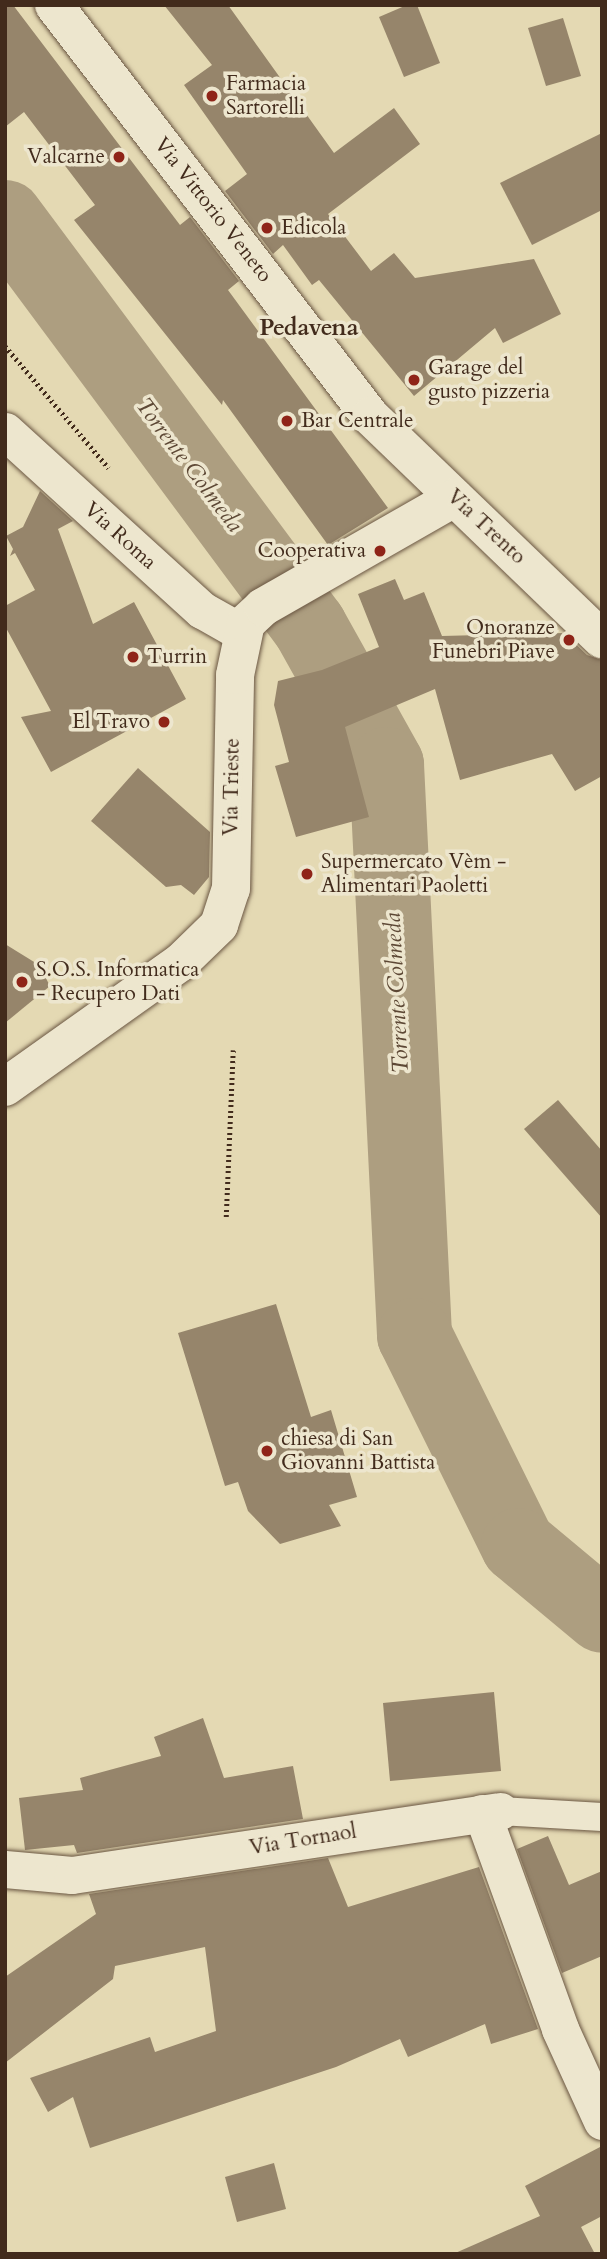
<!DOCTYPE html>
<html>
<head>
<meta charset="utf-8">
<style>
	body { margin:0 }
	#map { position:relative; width:607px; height:2259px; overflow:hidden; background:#e4d9b3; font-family:Cardo,serif }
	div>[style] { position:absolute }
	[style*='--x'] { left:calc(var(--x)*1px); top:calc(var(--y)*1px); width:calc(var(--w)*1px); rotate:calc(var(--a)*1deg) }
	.river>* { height:75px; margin:-37.5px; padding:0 37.5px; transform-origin:37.5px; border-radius:37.5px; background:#ad9e80 }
	.building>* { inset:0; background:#96856b }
	.path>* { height:4.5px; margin-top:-2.25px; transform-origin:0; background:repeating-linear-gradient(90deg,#422b1c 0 2px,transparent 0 5.5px) }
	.roads { filter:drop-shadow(0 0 2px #6a5642) drop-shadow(0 0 2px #6a5642) }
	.pedestrian>* { height:28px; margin:-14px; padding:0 14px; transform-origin:14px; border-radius:14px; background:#ede6ce }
	.minor>* { height:37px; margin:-18.5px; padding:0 18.5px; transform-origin:18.5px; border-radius:18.5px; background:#ede6ce }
	.secondary>* { height:38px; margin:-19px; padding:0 19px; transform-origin:19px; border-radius:19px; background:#ede6ce }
	.dots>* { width:19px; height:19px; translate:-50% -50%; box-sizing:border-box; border:4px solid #ede6ce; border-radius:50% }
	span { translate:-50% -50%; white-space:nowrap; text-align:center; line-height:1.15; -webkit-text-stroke:7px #ede6ce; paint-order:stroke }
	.poi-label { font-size:21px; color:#422b1c }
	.left { translate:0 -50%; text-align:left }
	.right { translate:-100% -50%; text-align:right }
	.street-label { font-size:21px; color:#422b1c }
	.water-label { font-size:23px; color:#5d4835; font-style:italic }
	.quarter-label { font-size:24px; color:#422b1c; font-weight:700 }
	.frame { position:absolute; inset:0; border:7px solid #422b1c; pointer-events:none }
</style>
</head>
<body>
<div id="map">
	<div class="river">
		<div style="--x:5;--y:217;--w:510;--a:53.38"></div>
		<div style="--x:309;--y:626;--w:158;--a:60.8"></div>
		<div style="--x:386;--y:764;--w:572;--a:87.19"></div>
		<div style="--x:414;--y:1335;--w:234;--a:63.7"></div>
		<div style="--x:518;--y:1545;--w:109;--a:39.8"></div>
	</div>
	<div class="building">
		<div style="clip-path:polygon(5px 5px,13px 5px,180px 225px,190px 217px,239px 281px,228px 290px,388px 508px,328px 545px,223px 400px,222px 405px,74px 220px,95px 205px,24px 112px,5px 127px)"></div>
		<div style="clip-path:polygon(164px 5px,228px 5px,334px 153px,394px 108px,420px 144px,328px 214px,371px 271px,394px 253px,415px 278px,534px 259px,561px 314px,503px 343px,495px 328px,414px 396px,319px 280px,312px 285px,283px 245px,273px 254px,225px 191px,247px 174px,184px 85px,212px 65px)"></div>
		<div style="clip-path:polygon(407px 5px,417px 5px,440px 63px,404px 77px,379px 17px)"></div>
		<div style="clip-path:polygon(563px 18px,581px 76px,546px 86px,528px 28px)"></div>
		<div style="clip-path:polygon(602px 133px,602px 210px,532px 245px,500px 183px)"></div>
		<div style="clip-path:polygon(40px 491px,73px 521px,58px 529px,93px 624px,134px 602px,186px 699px,51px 772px,21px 717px,51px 711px,5px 626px,5px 606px,35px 590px,15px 553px,10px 556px,13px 549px,6px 536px,23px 527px)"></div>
		<div style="clip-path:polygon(395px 579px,404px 600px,424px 592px,442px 636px,564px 633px,587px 655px,602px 660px,602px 776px,575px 791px,552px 754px,460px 780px,435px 689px,345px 727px,369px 817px,296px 837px,275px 766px,289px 762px,274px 705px,278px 681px,322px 670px,379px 647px,358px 594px)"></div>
		<div style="clip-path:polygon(138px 768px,210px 832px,209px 877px,194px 895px,181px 885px,166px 887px,91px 821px)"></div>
		<div style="clip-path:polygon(5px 944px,39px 965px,50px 986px,5px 1023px)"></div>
		<div style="clip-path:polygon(558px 1100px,602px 1151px,602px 1218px,524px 1129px)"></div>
		<div style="clip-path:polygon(276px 1304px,311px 1417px,331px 1410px,357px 1497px,329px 1505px,341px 1526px,280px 1544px,248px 1511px,238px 1482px,225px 1486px,178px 1333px)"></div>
		<div style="clip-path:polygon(494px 1692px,501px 1771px,390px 1781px,383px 1703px)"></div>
		<div style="clip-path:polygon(203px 1718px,224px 1778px,293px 1766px,303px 1819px,77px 1853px,74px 1845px,25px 1850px,19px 1798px,83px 1790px,80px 1778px,161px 1756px,154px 1737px)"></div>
		<div style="clip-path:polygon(548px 1836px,569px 1885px,602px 1871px,602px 1956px,562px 1973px,517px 1849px)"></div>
		<div style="clip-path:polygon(328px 1858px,348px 1907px,479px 1867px,538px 2029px,491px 2044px,485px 2024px,408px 2057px,400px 2039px,336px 2067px,90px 2148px,73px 2097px,48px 2112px,30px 2078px,150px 2037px,155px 2052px,216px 2031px,205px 1947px,115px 1966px,113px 1979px,5px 2063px,5px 1977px,96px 1914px,89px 1894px)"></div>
		<div style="clip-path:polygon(602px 2146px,602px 2216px,581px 2227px,595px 2254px,453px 2254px,540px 2216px,525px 2186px)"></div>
		<div style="clip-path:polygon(274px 2163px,286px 2209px,237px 2222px,225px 2177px)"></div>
	</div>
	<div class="path">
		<div style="--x:5;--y:346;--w:160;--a:49.6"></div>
		<div style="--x:226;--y:1217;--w:167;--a:-87.6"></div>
	</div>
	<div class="roads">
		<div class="pedestrian">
			<div style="--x:500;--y:1811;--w:102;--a:3.4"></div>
		</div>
		<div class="minor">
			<div style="--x:5;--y:431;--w:266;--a:42.3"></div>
			<div style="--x:202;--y:610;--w:45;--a:29.4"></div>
			<div style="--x:482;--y:1813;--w:230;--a:70.1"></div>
			<div style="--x:560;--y:2029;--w:101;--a:65.5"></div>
			<div style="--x:5;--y:1869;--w:67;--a:5.1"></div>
			<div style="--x:72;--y:1875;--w:433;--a:-8.5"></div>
		</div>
		<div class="secondary">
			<div style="--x:54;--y:5;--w:518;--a:52.44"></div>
			<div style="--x:370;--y:416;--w:322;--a:43.9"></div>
			<div style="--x:5;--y:1087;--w:216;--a:-35.4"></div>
			<div style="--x:181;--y:962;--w:53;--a:-44.2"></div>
			<div style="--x:219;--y:925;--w:38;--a:-72"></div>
			<div style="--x:231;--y:889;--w:214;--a:-88.9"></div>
			<div style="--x:235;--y:675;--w:53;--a:-78.1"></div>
			<div style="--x:246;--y:623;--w:23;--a:-43"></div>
			<div style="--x:263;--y:607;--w:220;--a:-29.7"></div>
		</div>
	</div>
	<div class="dots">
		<div style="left:212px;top:96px;background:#8f2418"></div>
		<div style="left:119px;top:157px;background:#8f2418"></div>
		<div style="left:267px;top:228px;background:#8f2418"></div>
		<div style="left:414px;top:380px;background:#8f2418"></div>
		<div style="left:287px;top:421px;background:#8f2418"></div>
		<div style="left:380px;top:551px;background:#8f2418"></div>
		<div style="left:569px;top:640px;background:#8f2418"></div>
		<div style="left:133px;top:657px;background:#8f2418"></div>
		<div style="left:164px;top:722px;background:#8f2418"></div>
		<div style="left:307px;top:874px;background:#8f2418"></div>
		<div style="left:22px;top:982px;background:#8f2418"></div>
		<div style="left:267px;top:1451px;background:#8f2418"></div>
	</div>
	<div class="poi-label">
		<span class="left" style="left:226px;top:96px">Farmacia<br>Sartorelli</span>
		<span class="right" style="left:105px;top:157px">Valcarne</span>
		<span class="left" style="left:281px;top:228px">Edicola</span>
		<span class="left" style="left:428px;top:380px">Garage del<br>gusto pizzeria</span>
		<span class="left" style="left:301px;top:421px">Bar Centrale</span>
		<span class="right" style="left:366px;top:551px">Cooperativa</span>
		<span class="right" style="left:555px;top:640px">Onoranze<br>Funebri Piave</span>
		<span class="left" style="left:147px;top:657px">Turrin</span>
		<span class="right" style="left:150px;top:722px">El Travo</span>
		<span class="left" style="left:321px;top:874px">Supermercato Vèm -<br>Alimentari Paoletti</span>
		<span class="left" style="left:36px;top:982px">S.O.S. Informatica<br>- Recupero Dati</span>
		<span class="left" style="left:281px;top:1451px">chiesa di San<br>Giovanni Battista</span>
	</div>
	<div class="street-label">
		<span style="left:213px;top:210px;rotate:52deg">Via Vittorio Veneto</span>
		<span style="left:486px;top:527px;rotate:43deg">Via Trento</span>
		<span style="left:120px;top:536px;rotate:42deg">Via Roma</span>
		<span style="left:232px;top:787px;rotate:-89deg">Via Trieste</span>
		<span style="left:303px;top:1840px;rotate:-9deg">Via Tornaol</span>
	</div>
	<div class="water-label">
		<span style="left:189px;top:465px;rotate:53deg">Torrente Colmeda</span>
		<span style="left:397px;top:993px;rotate:-93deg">Torrente Colmeda</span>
	</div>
	<div class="quarter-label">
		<span style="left:309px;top:328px">Pedavena</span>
	</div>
	<div class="frame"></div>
</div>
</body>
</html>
